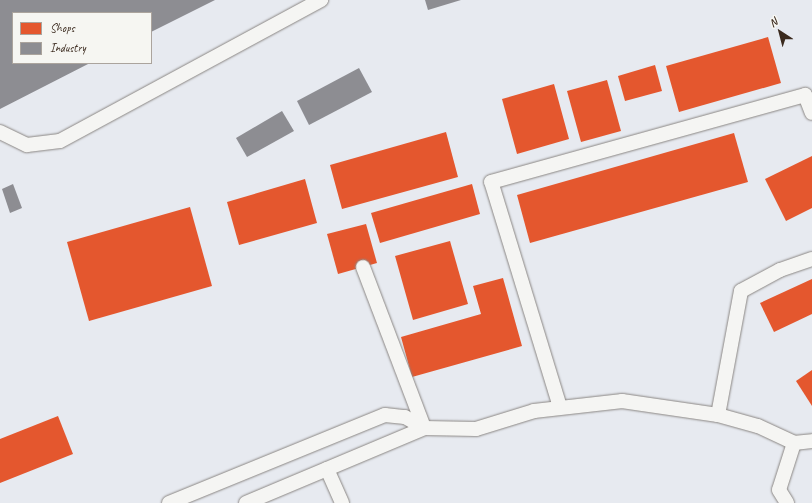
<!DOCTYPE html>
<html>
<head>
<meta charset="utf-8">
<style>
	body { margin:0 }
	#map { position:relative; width:812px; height:503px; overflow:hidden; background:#f5f5f3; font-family:Caveat,sans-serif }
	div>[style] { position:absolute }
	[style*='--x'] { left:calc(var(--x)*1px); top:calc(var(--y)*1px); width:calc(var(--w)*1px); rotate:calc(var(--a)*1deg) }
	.built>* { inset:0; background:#e7eaf0 }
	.shops>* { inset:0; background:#e4572e }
	.industry>* { inset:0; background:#8d8d92 }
	.roads { filter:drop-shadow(0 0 1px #8a8683) drop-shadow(0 0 1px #8a8683) }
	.lane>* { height:14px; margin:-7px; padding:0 7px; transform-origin:7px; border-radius:7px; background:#f5f5f3 }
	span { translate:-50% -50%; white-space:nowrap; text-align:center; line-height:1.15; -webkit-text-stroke:4px #f6f6f2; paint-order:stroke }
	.legend { position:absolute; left:12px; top:12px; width:140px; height:52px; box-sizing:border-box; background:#f6f6f2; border:1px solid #aba49d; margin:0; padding:5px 7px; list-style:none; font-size:12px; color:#3b2a1e }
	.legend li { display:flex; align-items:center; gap:8px; height:20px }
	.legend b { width:20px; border:1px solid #aba49d }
	.north { position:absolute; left:760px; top:12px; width:40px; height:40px; -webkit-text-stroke:3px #f6f6f2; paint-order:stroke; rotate:324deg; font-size:11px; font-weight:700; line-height:16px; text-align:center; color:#3b2a1e }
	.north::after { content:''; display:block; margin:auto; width:14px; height:18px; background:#3b2a1e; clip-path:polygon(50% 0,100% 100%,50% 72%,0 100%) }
</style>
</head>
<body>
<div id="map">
	<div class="built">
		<div style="clip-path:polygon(evenodd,0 0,812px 0,812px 503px,0 503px,0 0,13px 13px,151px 13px,151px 63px,13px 63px,13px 13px)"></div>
	</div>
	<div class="shops">
		<div style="clip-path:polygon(768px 37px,781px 83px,679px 112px,666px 66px)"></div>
		<div style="clip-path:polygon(655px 65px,662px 91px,625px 101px,618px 76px)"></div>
		<div style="clip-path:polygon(607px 80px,621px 131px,581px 142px,567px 91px)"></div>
		<div style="clip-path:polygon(554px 84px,569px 139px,517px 154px,502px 99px)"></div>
		<div style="clip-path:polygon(446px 132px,458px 177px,342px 209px,330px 165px)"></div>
		<div style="clip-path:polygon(734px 133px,748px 182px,530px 243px,517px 195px)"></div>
		<div style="clip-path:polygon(812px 156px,812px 208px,786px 221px,765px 179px)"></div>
		<div style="clip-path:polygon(305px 179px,317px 223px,239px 245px,227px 202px)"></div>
		<div style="clip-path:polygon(472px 184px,480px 214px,380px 243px,371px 213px)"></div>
		<div style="clip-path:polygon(190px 207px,212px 286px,89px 321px,67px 242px)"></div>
		<div style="clip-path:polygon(366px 224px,377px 263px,338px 274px,327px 234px)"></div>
		<div style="clip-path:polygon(450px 241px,468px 304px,413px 320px,395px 256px)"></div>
		<div style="clip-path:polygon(503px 278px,522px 346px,412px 377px,401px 337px,481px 314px,473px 286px)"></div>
		<div style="clip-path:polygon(812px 279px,812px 314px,774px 332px,760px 303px)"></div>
		<div style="clip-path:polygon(812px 370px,812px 406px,796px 381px)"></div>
		<div style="clip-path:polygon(58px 416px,73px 454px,0 483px,0 439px)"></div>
	</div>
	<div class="industry">
		<div style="clip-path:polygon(0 0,215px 0,151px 32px,151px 13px,13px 13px,13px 63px,90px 63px,0 109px)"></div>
		<div style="clip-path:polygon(425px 0,461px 0,428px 10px)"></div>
		<div style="clip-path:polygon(359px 68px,372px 92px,309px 125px,297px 101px)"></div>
		<div style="clip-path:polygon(282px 111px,294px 131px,247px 157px,236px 138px)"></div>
		<div style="clip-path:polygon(13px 184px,22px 208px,10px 213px,2px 189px)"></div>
	</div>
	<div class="roads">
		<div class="lane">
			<div style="--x:0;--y:132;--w:30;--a:26"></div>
			<div style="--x:27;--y:145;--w:33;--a:-7"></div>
			<div style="--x:60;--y:141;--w:297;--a:-28.4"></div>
			<div style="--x:363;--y:267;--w:172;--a:69.2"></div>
			<div style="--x:560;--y:407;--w:235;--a:-107"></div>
			<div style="--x:491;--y:182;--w:326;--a:-15.5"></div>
			<div style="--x:805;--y:95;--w:19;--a:69"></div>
			<div style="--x:718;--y:415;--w:126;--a:-79.5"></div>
			<div style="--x:741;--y:291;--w:44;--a:-28.3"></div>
			<div style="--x:780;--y:270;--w:34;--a:-19"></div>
			<div style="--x:794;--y:443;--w:18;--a:-6"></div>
			<div style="--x:327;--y:469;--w:37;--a:66"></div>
			<div style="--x:169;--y:503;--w:233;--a:-22.2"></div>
			<div style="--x:385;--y:415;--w:20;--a:6"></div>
			<div style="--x:405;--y:417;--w:22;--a:30"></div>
			<div style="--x:246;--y:503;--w:193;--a:-22.8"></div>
			<div style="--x:424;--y:428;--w:52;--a:1.1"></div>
			<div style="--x:476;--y:429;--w:61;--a:-17.2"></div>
			<div style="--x:534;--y:411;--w:89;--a:-6.5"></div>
			<div style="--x:622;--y:401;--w:97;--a:8.3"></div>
			<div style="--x:718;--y:415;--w:41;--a:15.4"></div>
			<div style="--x:758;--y:426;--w:40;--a:25"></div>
			<div style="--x:794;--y:443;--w:49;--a:107.7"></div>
			<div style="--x:779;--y:490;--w:15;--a:58"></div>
		</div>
	</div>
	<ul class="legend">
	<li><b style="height:11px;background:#e4572e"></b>Shops</li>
	<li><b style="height:11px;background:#8d8d92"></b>Industry</li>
	</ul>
	<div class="north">N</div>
</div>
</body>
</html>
